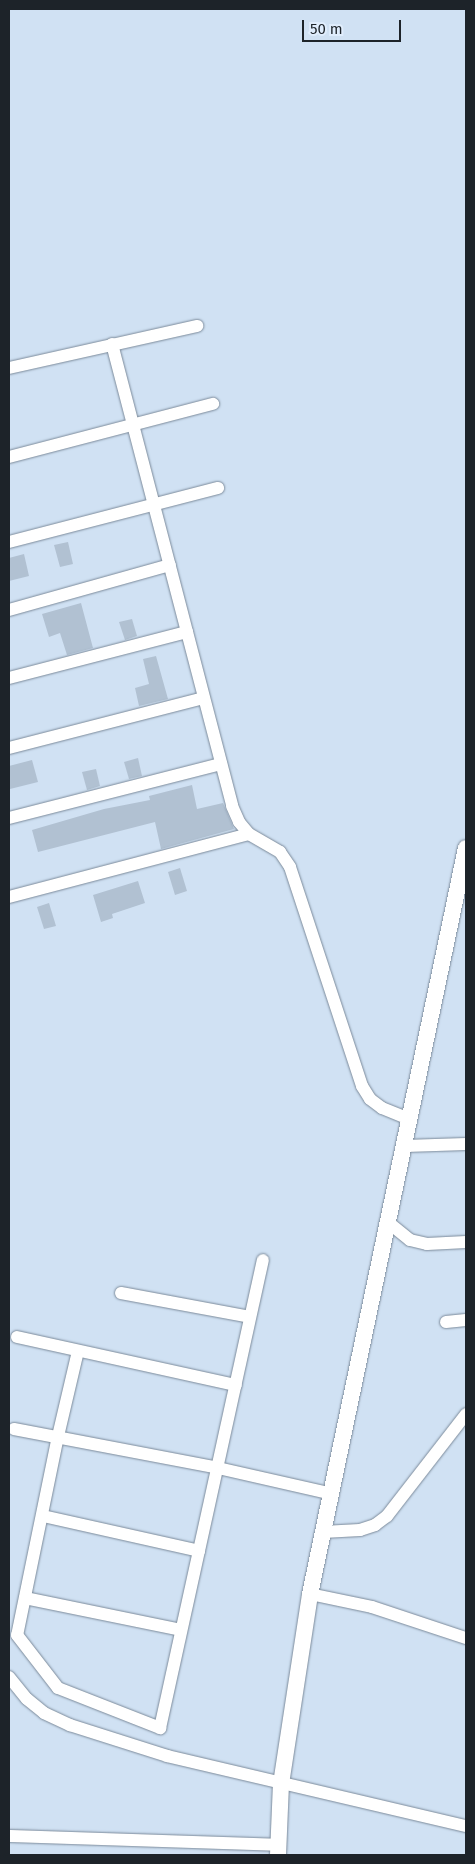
<!DOCTYPE html>
<html>
<head>
<meta charset="utf-8">
<style>
	body { margin:0 }
	#map { position:relative; width:475px; height:1864px; overflow:hidden; background:#d0e1f3; font-family:"Fira Sans",sans-serif }
	div>[style] { position:absolute }
	[style*='--x'] { left:calc(var(--x)*1px); top:calc(var(--y)*1px); width:calc(var(--w)*1px); rotate:calc(var(--a)*1deg) }
	.building>* { inset:0; background:#b1c1d2 }
	.roads { filter:drop-shadow(0 0 1px #7b8a9a) drop-shadow(0 0 1px #7b8a9a) }
	.minor>* { height:12px; margin:-6px; padding:0 6px; transform-origin:6px; border-radius:6px; background:#fff }
	.tertiary>* { height:16px; margin:-8px; padding:0 8px; transform-origin:8px; border-radius:8px; background:#fff }
	span { translate:-50% -50%; white-space:nowrap; text-align:center; line-height:1.15; -webkit-text-stroke:4px #e0edfc; paint-order:stroke }
	.frame { position:absolute; inset:0; border:10px solid #1d2329; pointer-events:none }
	.scale { position:absolute; left:302px; top:20px; width:99px; height:22px; box-sizing:border-box; border:2px solid #1d2329; border-top:0; padding-left:6px; font-size:15px; line-height:18px; white-space:nowrap; color:#1d2329; -webkit-text-stroke:4px #e0edfc; paint-order:stroke }
</style>
</head>
<body>
<div id="map">
	<div class="building">
		<div style="clip-path:polygon(68px 542px,73px 564px,60px 567px,54px 545px)"></div>
		<div style="clip-path:polygon(24px 554px,29px 576px,9px 581px,9px 558px)"></div>
		<div style="clip-path:polygon(81px 603px,93px 648px,67px 655px,60px 633px,49px 637px,42px 614px)"></div>
		<div style="clip-path:polygon(132px 619px,137px 636px,125px 640px,119px 622px)"></div>
		<div style="clip-path:polygon(156px 656px,168px 699px,139px 706px,135px 688px,149px 684px,143px 659px)"></div>
		<div style="clip-path:polygon(138px 758px,142px 776px,129px 779px,124px 762px)"></div>
		<div style="clip-path:polygon(32px 760px,38px 782px,10px 789px,9px 766px)"></div>
		<div style="clip-path:polygon(96px 769px,100px 786px,87px 790px,82px 772px)"></div>
		<div style="clip-path:polygon(192px 785px,197px 809px,223px 803px,234px 829px,161px 849px,155px 822px,38px 852px,32px 830px,104px 809px,150px 800px,149px 796px)"></div>
		<div style="clip-path:polygon(180px 868px,187px 891px,175px 895px,168px 872px)"></div>
		<div style="clip-path:polygon(138px 881px,145px 903px,112px 914px,113px 918px,101px 922px,93px 895px)"></div>
		<div style="clip-path:polygon(49px 903px,56px 926px,44px 929px,37px 907px)"></div>
	</div>
	<div class="roads">
		<div class="minor">
			<div style="--x:112;--y:344;--w:477;--a:75.4"></div>
			<div style="--x:232;--y:806;--w:17;--a:66"></div>
			<div style="--x:239;--y:822;--w:16;--a:50"></div>
			<div style="--x:249;--y:834;--w:36;--a:30"></div>
			<div style="--x:280;--y:852;--w:18;--a:56"></div>
			<div style="--x:290;--y:867;--w:231;--a:71.8"></div>
			<div style="--x:362;--y:1086;--w:15;--a:58"></div>
			<div style="--x:370;--y:1099;--w:15;--a:37"></div>
			<div style="--x:382;--y:1108;--w:31;--a:22"></div>
			<div style="--x:9;--y:368;--w:193;--a:-12.6"></div>
			<div style="--x:9;--y:457;--w:211;--a:-14.6"></div>
			<div style="--x:9;--y:542;--w:216;--a:-14.5"></div>
			<div style="--x:9;--y:610;--w:167;--a:-15.6"></div>
			<div style="--x:9;--y:678;--w:184;--a:-14.5"></div>
			<div style="--x:9;--y:748;--w:201;--a:-14.4"></div>
			<div style="--x:9;--y:818;--w:219;--a:-14.3"></div>
			<div style="--x:9;--y:897;--w:248;--a:-14.7"></div>
			<div style="--x:405;--y:1146;--w:61;--a:-1.9"></div>
			<div style="--x:389;--y:1223;--w:27;--a:39"></div>
			<div style="--x:410;--y:1240;--w:17;--a:13"></div>
			<div style="--x:427;--y:1244;--w:39;--a:-3"></div>
			<div style="--x:121;--y:1293;--w:131;--a:10.5"></div>
			<div style="--x:446;--y:1322;--w:20;--a:-6"></div>
			<div style="--x:17;--y:1337;--w:224;--a:12.4"></div>
			<div style="--x:78;--y:1351;--w:87;--a:103.2"></div>
			<div style="--x:58;--y:1436;--w:203;--a:101.6"></div>
			<div style="--x:17;--y:1635;--w:67;--a:52.3"></div>
			<div style="--x:58;--y:1688;--w:110;--a:21.4"></div>
			<div style="--x:160;--y:1728;--w:479;--a:-77.6"></div>
			<div style="--x:14;--y:1429;--w:208;--a:10.8"></div>
			<div style="--x:218;--y:1468;--w:117;--a:12.8"></div>
			<div style="--x:43;--y:1516;--w:160;--a:12.6"></div>
			<div style="--x:323;--y:1532;--w:37;--a:-3"></div>
			<div style="--x:360;--y:1530;--w:16;--a:-18"></div>
			<div style="--x:375;--y:1525;--w:15;--a:-37"></div>
			<div style="--x:387;--y:1516;--w:129;--a:-52.2"></div>
			<div style="--x:310;--y:1594;--w:63;--a:11.8"></div>
			<div style="--x:372;--y:1607;--w:99;--a:18.3"></div>
			<div style="--x:25;--y:1598;--w:159;--a:11.6"></div>
			<div style="--x:9;--y:1677;--w:28;--a:51"></div>
			<div style="--x:27;--y:1699;--w:22;--a:39"></div>
			<div style="--x:44;--y:1713;--w:29;--a:25"></div>
			<div style="--x:70;--y:1725;--w:102;--a:17.7"></div>
			<div style="--x:167;--y:1756;--w:307;--a:13.2"></div>
			<div style="--x:9;--y:1836;--w:269;--a:1.9"></div>
		</div>
		<div class="tertiary">
			<div style="--x:278;--y:1855;--w:71;--a:-87.6"></div>
			<div style="--x:281;--y:1784;--w:192;--a:-81.3"></div>
			<div style="--x:310;--y:1594;--w:762;--a:-78.19"></div>
		</div>
	</div>
	<div class="frame"></div>
	<div class="scale">50 m</div>
</div>
</body>
</html>
